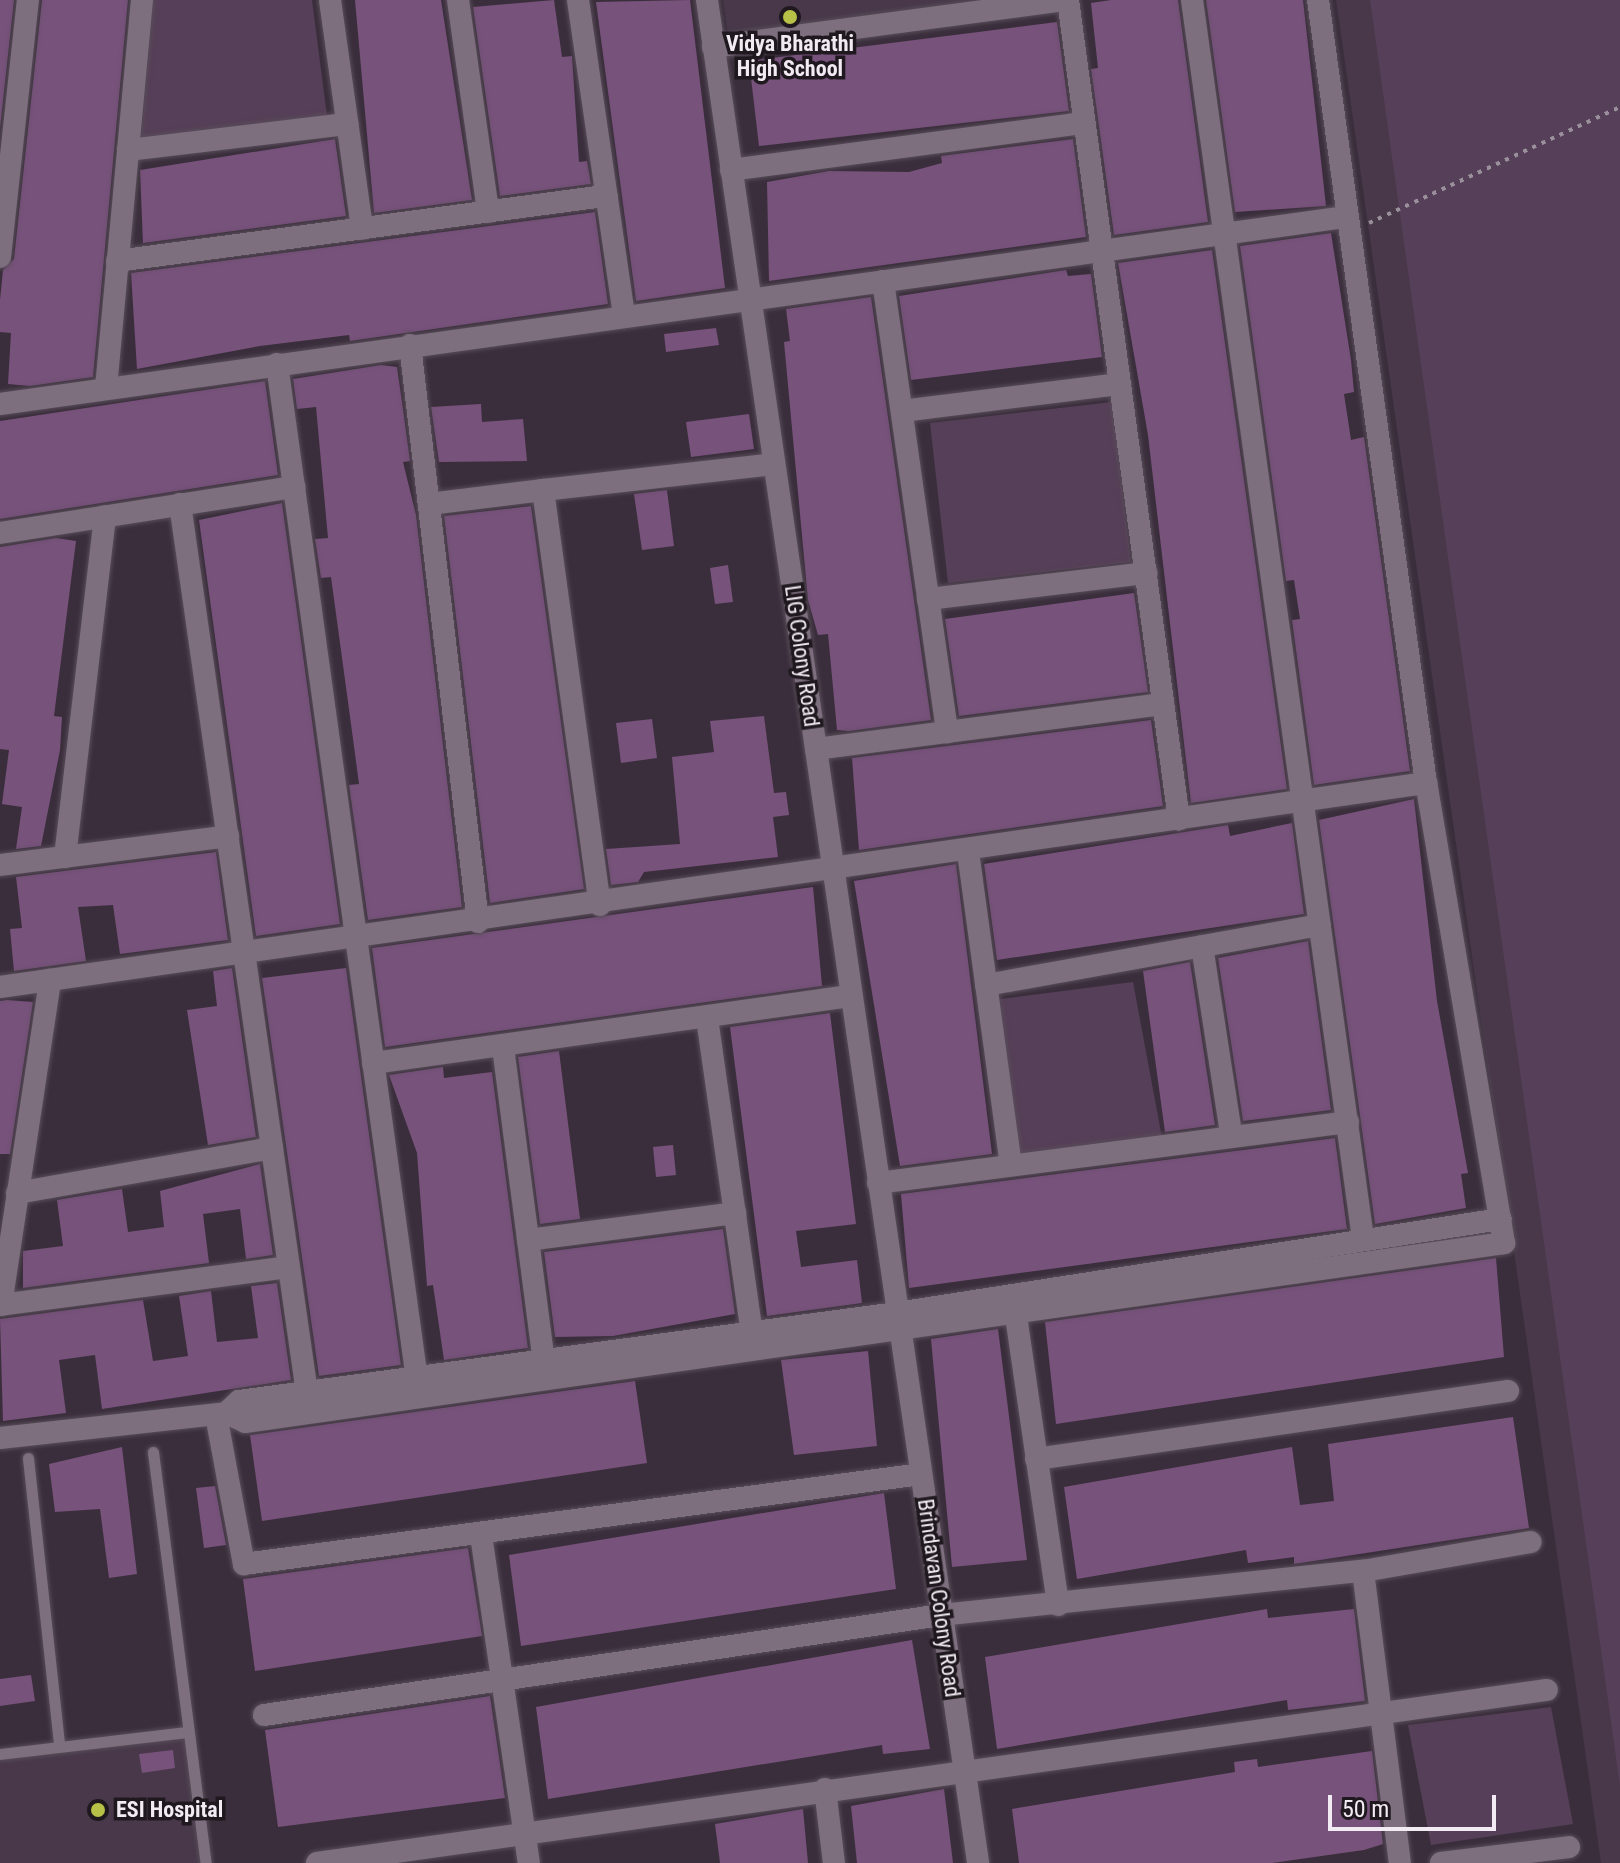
<!DOCTYPE html>
<html>
<head>
<meta charset="utf-8">
<style>
	body { margin:0 }
	#map { position:relative; width:1620px; height:1863px; overflow:hidden; background:#3b2e3c; font-family:"Roboto Condensed",sans-serif }
	div>[style] { position:absolute }
	[style*='--x'] { left:calc(var(--x)*1px); top:calc(var(--y)*1px); width:calc(var(--w)*1px); rotate:calc(var(--a)*1deg) }
	.built>* { inset:0; background:#48384a }
	.green>* { inset:0; background:#563f58 }
	.building>* { inset:0; background:#77527b }
	.path>* { height:4px; margin-top:-2px; transform-origin:0; background:repeating-linear-gradient(90deg,#9a909b 0 4px,transparent 0 10px) }
	.roads { filter:drop-shadow(0 0 2px #584d59) drop-shadow(0 0 2px #584d59) }
	.service>* { height:11px; margin:-5.5px; padding:0 5.5px; transform-origin:5.5px; border-radius:5.5px; background:#7e6f7f }
	.minor>* { height:22px; margin:-11px; padding:0 11px; transform-origin:11px; border-radius:11px; background:#7e6f7f }
	.dots>* { width:22px; height:22px; translate:-50% -50%; box-sizing:border-box; border:4px solid #1f191f; border-radius:50% }
	span { translate:-50% -50%; white-space:nowrap; text-align:center; line-height:1.15; -webkit-text-stroke:7px #1f191f; paint-order:stroke }
	.poi-label { font-size:22px; color:#f3ebf4; font-weight:700 }
	.left { translate:0 -50%; text-align:left }
	.street-label { font-size:22px; color:#f3ebf4 }
	.scale { position:absolute; left:1328px; top:1795px; width:168px; height:36px; box-sizing:border-box; border:4px solid #f3ebf4; border-top:0; padding-left:10px; font-size:24px; line-height:28px; white-space:nowrap; color:#f3ebf4; -webkit-text-stroke:6px #1f191f; paint-order:stroke }
</style>
</head>
<body>
<div id="map">
	<div class="built">
		<div style="clip-path:polygon(723px 0,981px 0,728px 34px)"></div>
		<div style="clip-path:polygon(1336px 0,1620px 0,1620px 1863px,1601px 1863px)"></div>
		<div style="clip-path:polygon(185px 1729px,202px 1863px,0 1863px,0 1756px)"></div>
	</div>
	<div class="green">
		<div style="clip-path:polygon(153px 0,312px 0,327px 116px,141px 138px)"></div>
		<div style="clip-path:polygon(1370px 0,1620px 0,1620px 1786px)"></div>
		<div style="clip-path:polygon(1112px 402px,1131px 562px,948px 583px,930px 423px)"></div>
		<div style="clip-path:polygon(1133px 982px,1162px 1138px,1016px 1159px,993px 1000px)"></div>
		<div style="clip-path:polygon(1551px 1707px,1573px 1824px,1431px 1845px,1408px 1725px)"></div>
	</div>
	<div class="building">
		<div style="clip-path:polygon(0 0,14px 0,0 128px)"></div>
		<div style="clip-path:polygon(42px 0,128px 0,93px 377px,30px 386px,8px 384px,11px 333px,0 332px,0 300px,3px 270px,14px 259px)"></div>
		<div style="clip-path:polygon(355px 0,441px 0,472px 200px,374px 213px)"></div>
		<div style="clip-path:polygon(554px 0,562px 57px,572px 56px,579px 162px,587px 161px,591px 184px,500px 196px,473px 7px)"></div>
		<div style="clip-path:polygon(690px 0,725px 288px,636px 301px,596px 2px)"></div>
		<div style="clip-path:polygon(1111px 0,1178px 0,1208px 222px,1114px 235px,1091px 69px,1098px 68px,1091px 3px)"></div>
		<div style="clip-path:polygon(1206px 0,1303px 0,1326px 206px,1235px 212px)"></div>
		<div style="clip-path:polygon(1057px 22px,1069px 111px,759px 146px,749px 61px)"></div>
		<div style="clip-path:polygon(335px 139px,346px 216px,143px 243px,140px 170px)"></div>
		<div style="clip-path:polygon(1073px 139px,1086px 237px,769px 281px,767px 182px,829px 171px,909px 172px,942px 163px,941px 156px)"></div>
		<div style="clip-path:polygon(595px 212px,608px 304px,350px 341px,349px 335px,260px 346px,137px 369px,131px 273px)"></div>
		<div style="clip-path:polygon(1331px 233px,1351px 360px,1354px 392px,1344px 394px,1351px 440px,1364px 437px,1410px 771px,1314px 785px,1292px 620px,1300px 619px,1294px 580px,1286px 581px,1240px 246px)"></div>
		<div style="clip-path:polygon(1212px 250px,1287px 789px,1191px 803px,1148px 435px,1118px 263px)"></div>
		<div style="clip-path:polygon(1066px 270px,1068px 276px,1091px 274px,1102px 357px,911px 380px,899px 296px)"></div>
		<div style="clip-path:polygon(871px 297px,931px 720px,849px 731px,837px 730px,828px 634px,818px 635px,808px 600px,784px 342px,790px 341px,786px 309px)"></div>
		<div style="clip-path:polygon(716px 328px,719px 345px,666px 352px,664px 334px)"></div>
		<div style="clip-path:polygon(381px 365px,397px 367px,403px 409px,410px 461px,403px 462px,416px 515px,462px 907px,368px 920px,349px 785px,359px 784px,351px 724px,331px 577px,321px 578px,315px 539px,328px 538px,316px 407px,297px 409px,293px 379px)"></div>
		<div style="clip-path:polygon(265px 381px,278px 475px,0 519px,0 421px)"></div>
		<div style="clip-path:polygon(481px 404px,482px 422px,523px 419px,527px 461px,439px 462px,431px 407px)"></div>
		<div style="clip-path:polygon(749px 414px,754px 449px,691px 457px,686px 422px)"></div>
		<div style="clip-path:polygon(667px 490px,674px 546px,642px 550px,634px 494px)"></div>
		<div style="clip-path:polygon(282px 503px,340px 924px,256px 936px,199px 520px)"></div>
		<div style="clip-path:polygon(531px 506px,584px 889px,490px 903px,444px 516px)"></div>
		<div style="clip-path:polygon(56px 538px,76px 541px,54px 716px,62px 717px,60px 750px,41px 846px,16px 849px,22px 807px,2px 804px,9px 750px,0 749px,0 547px)"></div>
		<div style="clip-path:polygon(728px 565px,733px 602px,715px 604px,710px 568px)"></div>
		<div style="clip-path:polygon(1134px 593px,1148px 692px,959px 716px,945px 619px)"></div>
		<div style="clip-path:polygon(764px 716px,774px 793px,786px 792px,789px 815px,773px 817px,778px 857px,644px 872px,638px 882px,611px 885px,606px 849px,680px 844px,672px 757px,714px 752px,710px 721px)"></div>
		<div style="clip-path:polygon(652px 719px,657px 758px,621px 763px,616px 723px)"></div>
		<div style="clip-path:polygon(1151px 720px,1163px 806px,859px 850px,852px 758px)"></div>
		<div style="clip-path:polygon(1414px 799px,1437px 1001px,1468px 1173px,1461px 1174px,1466px 1208px,1375px 1224px,1319px 820px)"></div>
		<div style="clip-path:polygon(1292px 823px,1304px 914px,997px 960px,984px 864px,1228px 825px,1230px 836px)"></div>
		<div style="clip-path:polygon(216px 852px,228px 940px,120px 954px,113px 905px,78px 907px,86px 961px,14px 971px,10px 929px,22px 928px,16px 877px)"></div>
		<div style="clip-path:polygon(956px 864px,992px 1154px,900px 1166px,854px 881px)"></div>
		<div style="clip-path:polygon(813px 887px,822px 986px,385px 1047px,372px 948px)"></div>
		<div style="clip-path:polygon(1308px 941px,1331px 1110px,1243px 1121px,1218px 958px)"></div>
		<div style="clip-path:polygon(1190px 962px,1215px 1125px,1165px 1132px,1143px 971px)"></div>
		<div style="clip-path:polygon(232px 968px,256px 1137px,208px 1145px,187px 1010px,217px 1006px,213px 971px)"></div>
		<div style="clip-path:polygon(346px 968px,401px 1365px,319px 1376px,262px 978px)"></div>
		<div style="clip-path:polygon(7px 1000px,33px 1002px,10px 1154px,0 1154px,0 1001px)"></div>
		<div style="clip-path:polygon(830px 1013px,856px 1224px,796px 1231px,801px 1267px,857px 1260px,862px 1303px,767px 1316px,730px 1027px)"></div>
		<div style="clip-path:polygon(559px 1051px,580px 1219px,540px 1224px,518px 1057px)"></div>
		<div style="clip-path:polygon(443px 1067px,444px 1078px,492px 1072px,528px 1348px,444px 1360px,433px 1285px,427px 1286px,417px 1153px,389px 1075px)"></div>
		<div style="clip-path:polygon(1335px 1138px,1347px 1229px,909px 1288px,901px 1194px)"></div>
		<div style="clip-path:polygon(673px 1145px,676px 1175px,656px 1177px,653px 1147px)"></div>
		<div style="clip-path:polygon(260px 1164px,273px 1255px,246px 1259px,240px 1209px,203px 1214px,209px 1263px,23px 1288px,23px 1251px,63px 1246px,57px 1200px,122px 1189px,128px 1232px,164px 1227px,160px 1191px)"></div>
		<div style="clip-path:polygon(723px 1229px,735px 1314px,613px 1336px,555px 1337px,544px 1252px)"></div>
		<div style="clip-path:polygon(1496px 1258px,1504px 1357px,1056px 1424px,1045px 1322px)"></div>
		<div style="clip-path:polygon(277px 1283px,291px 1380px,102px 1409px,95px 1355px,59px 1360px,66px 1413px,3px 1421px,0 1319px,143px 1300px,153px 1361px,188px 1356px,179px 1296px,211px 1291px,217px 1342px,258px 1338px,251px 1286px)"></div>
		<div style="clip-path:polygon(998px 1329px,1027px 1560px,952px 1567px,931px 1339px)"></div>
		<div style="clip-path:polygon(868px 1351px,877px 1446px,794px 1455px,781px 1360px)"></div>
		<div style="clip-path:polygon(635px 1381px,647px 1463px,262px 1521px,250px 1435px)"></div>
		<div style="clip-path:polygon(1513px 1417px,1529px 1528px,1294px 1564px,1294px 1557px,1248px 1563px,1246px 1550px,1077px 1579px,1064px 1487px,1292px 1447px,1300px 1505px,1334px 1501px,1328px 1444px)"></div>
		<div style="clip-path:polygon(122px 1447px,137px 1574px,109px 1578px,100px 1509px,55px 1512px,49px 1464px)"></div>
		<div style="clip-path:polygon(215px 1486px,226px 1545px,204px 1548px,196px 1488px)"></div>
		<div style="clip-path:polygon(884px 1493px,896px 1589px,521px 1646px,509px 1555px)"></div>
		<div style="clip-path:polygon(468px 1548px,482px 1636px,255px 1671px,243px 1579px)"></div>
		<div style="clip-path:polygon(1267px 1609px,1268px 1618px,1354px 1609px,1365px 1701px,1288px 1710px,1287px 1700px,997px 1749px,985px 1657px)"></div>
		<div style="clip-path:polygon(912px 1640px,930px 1749px,883px 1754px,882px 1745px,548px 1799px,536px 1707px)"></div>
		<div style="clip-path:polygon(31px 1675px,35px 1701px,0 1706px,0 1679px)"></div>
		<div style="clip-path:polygon(490px 1696px,505px 1798px,278px 1827px,265px 1730px)"></div>
		<div style="clip-path:polygon(173px 1750px,175px 1768px,142px 1773px,139px 1754px)"></div>
		<div style="clip-path:polygon(1372px 1751px,1383px 1844px,1364px 1850px,1272px 1863px,1019px 1863px,1012px 1809px,1235px 1772px,1234px 1762px,1257px 1759px,1258px 1767px)"></div>
		<div style="clip-path:polygon(944px 1789px,953px 1863px,857px 1863px,851px 1806px)"></div>
		<div style="clip-path:polygon(803px 1809px,808px 1863px,720px 1863px,715px 1824px)"></div>
	</div>
	<div class="path">
		<div style="--x:1369;--y:223;--w:277;--a:-24.8"></div>
	</div>
	<div class="roads">
		<div class="service">
			<div style="--x:153;--y:1452;--w:414;--a:82.7"></div>
			<div style="--x:28;--y:1458;--w:289;--a:83.8"></div>
			<div style="--x:0;--y:1754;--w:189;--a:-6.7"></div>
		</div>
		<div class="minor">
			<div style="--x:330;--y:0;--w:231;--a:82"></div>
			<div style="--x:458;--y:0;--w:214;--a:81.9"></div>
			<div style="--x:578;--y:0;--w:318;--a:81.7"></div>
			<div style="--x:707;--y:0;--w:1883;--a:81.72"></div>
			<div style="--x:1068;--y:0;--w:827;--a:82.29"></div>
			<div style="--x:1192;--y:0;--w:1251;--a:82.14"></div>
			<div style="--x:713;--y:47;--w:353;--a:-7.6"></div>
			<div style="--x:128;--y:150;--w:221;--a:-6.8"></div>
			<div style="--x:731;--y:170;--w:356;--a:-7.6"></div>
			<div style="--x:0;--y:257;--w:259;--a:-83.8"></div>
			<div style="--x:117;--y:261;--w:494;--a:-7.6"></div>
			<div style="--x:883;--y:281;--w:456;--a:81.9"></div>
			<div style="--x:410;--y:345;--w:581;--a:83.28"></div>
			<div style="--x:277;--y:364;--w:1025;--a:82.15"></div>
			<div style="--x:106;--y:388;--w:390;--a:-84.7"></div>
			<div style="--x:0;--y:404;--w:1359;--a:-7.91"></div>
			<div style="--x:902;--y:411;--w:220;--a:-7.1"></div>
			<div style="--x:543;--y:490;--w:232;--a:-6.4"></div>
			<div style="--x:180;--y:504;--w:898;--a:81.87"></div>
			<div style="--x:429;--y:504;--w:115;--a:-7"></div>
			<div style="--x:543;--y:490;--w:419;--a:82.2"></div>
			<div style="--x:0;--y:533;--w:298;--a:-8.9"></div>
			<div style="--x:928;--y:599;--w:220;--a:-6.8"></div>
			<div style="--x:816;--y:749;--w:350;--a:-7.4"></div>
			<div style="--x:968;--y:852;--w:315;--a:82.2"></div>
			<div style="--x:65;--y:857;--w:343;--a:-83.3"></div>
			<div style="--x:0;--y:865;--w:230;--a:-7.2"></div>
			<div style="--x:1202;--y:946;--w:190;--a:81.2"></div>
			<div style="--x:986;--y:985;--w:339;--a:-10.2"></div>
			<div style="--x:0;--y:987;--w:1441;--a:-8.14"></div>
			<div style="--x:707;--y:1018;--w:318;--a:81.9"></div>
			<div style="--x:503;--y:1047;--w:317;--a:82.6"></div>
			<div style="--x:373;--y:1063;--w:483;--a:-8"></div>
			<div style="--x:878;--y:1183;--w:474;--a:-7.4"></div>
			<div style="--x:17;--y:1193;--w:259;--a:-10"></div>
			<div style="--x:528;--y:1240;--w:209;--a:-7.4"></div>
			<div style="--x:0;--y:1305;--w:291;--a:-7.5"></div>
			<div style="--x:1;--y:1305;--w:329;--a:-81.4"></div>
			<div style="--x:1016;--y:1316;--w:292;--a:81.7"></div>
			<div style="--x:226;--y:1413;--w:18;--a:-43"></div>
			<div style="--x:239;--y:1401;--w:664;--a:-7.62"></div>
			<div style="--x:897;--y:1313;--w:611;--a:-8.85"></div>
			<div style="--x:216;--y:1415;--w:152;--a:79.4"></div>
			<div style="--x:244;--y:1564;--w:683;--a:-7.57"></div>
			<div style="--x:0;--y:1438;--w:227;--a:-6.3"></div>
			<div style="--x:226;--y:1413;--w:21;--a:25"></div>
			<div style="--x:245;--y:1422;--w:1272;--a:-8.09"></div>
			<div style="--x:1504;--y:1243;--w:467;--a:-99.6"></div>
			<div style="--x:1426;--y:783;--w:790;--a:-97.85"></div>
			<div style="--x:1036;--y:1459;--w:477;--a:-8.2"></div>
			<div style="--x:481;--y:1535;--w:331;--a:81.7"></div>
			<div style="--x:1363;--y:1571;--w:294;--a:82.8"></div>
			<div style="--x:264;--y:1715;--w:684;--a:-8.4"></div>
			<div style="--x:941;--y:1615;--w:424;--a:-6"></div>
			<div style="--x:1363;--y:1571;--w:170;--a:-9.8"></div>
			<div style="--x:825;--y:1789;--w:75;--a:83.1"></div>
			<div style="--x:317;--y:1863;--w:1242;--a:-8.01"></div>
			<div style="--x:1441;--y:1863;--w:129;--a:-7.1"></div>
		</div>
	</div>
	<div class="dots">
		<div style="left:790px;top:17px;background:#b7c147"></div>
		<div style="left:98px;top:1810px;background:#b7c147"></div>
	</div>
	<div class="poi-label">
		<span style="left:790px;top:56px">Vidya Bharathi<br>High School</span>
		<span class="left" style="left:116px;top:1810px">ESI Hospital</span>
	</div>
	<div class="street-label">
		<span style="left:802px;top:656px;rotate:82deg">LIG Colony Road</span>
		<span style="left:939px;top:1598px;rotate:82deg">Brindavan Colony Road</span>
	</div>
	<div class="scale">50 m</div>
</div>
</body>
</html>
